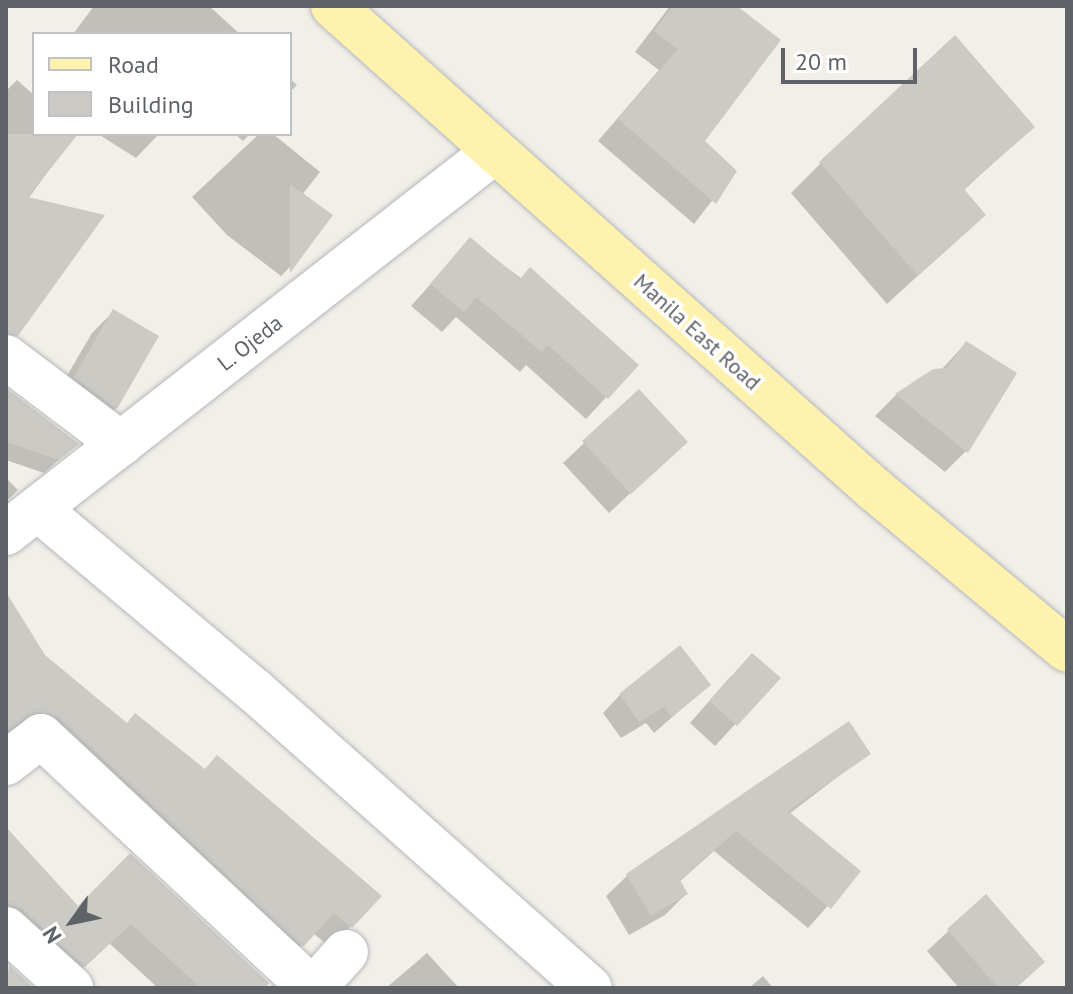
<!DOCTYPE html>
<html>
<head>
<meta charset="utf-8">
<style>
	body { margin:0 }
	#map { position:relative; width:1073px; height:994px; overflow:hidden; background:#f1efe8; font-family:"PT Sans",sans-serif }
	div>[style] { position:absolute }
	[style*='--x'] { left:calc(var(--x)*1px); top:calc(var(--y)*1px); width:calc(var(--w)*1px); rotate:calc(var(--a)*1deg) }
	.shadow>* { inset:0; background:#0003 }
	.building>* { inset:0; background:#cccac5 }
	.roads { filter:drop-shadow(0 0 2px #b5b8bc) drop-shadow(0 0 2px #b5b8bc) }
	.minor>* { height:44px; margin:-22px; padding:0 22px; transform-origin:22px; border-radius:22px; background:#fff }
	.major>* { height:44px; margin:-22px; padding:0 22px; transform-origin:22px; border-radius:22px; background:#fff2af }
	span { translate:-50% -50%; white-space:nowrap; text-align:center; line-height:1.15; -webkit-text-stroke:7px #fff; paint-order:stroke }
	.street-label { font-size:22px; color:#5f6368 }
	.frame { position:absolute; inset:0; border:8px solid #5f6368; pointer-events:none }
	.legend { position:absolute; left:32px; top:32px; width:260px; height:104px; box-sizing:border-box; background:#fff; border:2px solid #bfc1c3; margin:0; padding:10px 14px; list-style:none; font-size:24px; color:#5f6368 }
	.legend li { display:flex; align-items:center; gap:16px; height:40px }
	.legend b { width:40px; border:2px solid #bfc1c3 }
	.north { position:absolute; left:32px; top:882px; width:80px; height:80px; -webkit-text-stroke:6px #fff; paint-order:stroke; rotate:237deg; font-size:22px; font-weight:700; line-height:32px; text-align:center; color:#5f6368 }
	.north::after { content:''; display:block; margin:auto; width:28px; height:36px; background:#5f6368; clip-path:polygon(50% 0,100% 100%,50% 72%,0 100%) }
	.scale { position:absolute; left:781px; top:48px; width:136px; height:36px; box-sizing:border-box; border:4px solid #5f6368; border-top:0; padding-left:10px; font-size:24px; line-height:28px; white-space:nowrap; color:#5f6368; -webkit-text-stroke:6px #fff; paint-order:stroke }
</style>
</head>
<body>
<div id="map">
	<div class="shadow">
		<div style="clip-path:polygon(94px 6px,209px 6px,240px 34px,73px 34px)"></div>
		<div style="clip-path:polygon(670px 6px,733px 6px,702px 141px,735px 171px,694px 224px,598px 141px,659px 70px,635px 52px)"></div>
		<div style="clip-path:polygon(290px 79px,297px 85px,290px 92px)"></div>
		<div style="clip-path:polygon(17px 80px,34px 95px,34px 134px,75px 134px,28px 199px,17px 334px,6px 345px,6px 91px)"></div>
		<div style="clip-path:polygon(1032px 127px,963px 191px,984px 215px,887px 304px,791px 193px,821px 163px)"></div>
		<div style="clip-path:polygon(98px 134px,159px 134px,136px 158px)"></div>
		<div style="clip-path:polygon(235px 134px,250px 134px,243px 141px)"></div>
		<div style="clip-path:polygon(259px 134px,273px 134px,320px 172px,302px 195px,298px 259px,281px 276px,227px 235px,192px 197px)"></div>
		<div style="clip-path:polygon(470px 240px,636px 365px,586px 419px,526px 365px,520px 372px,456px 317px,442px 332px,411px 306px)"></div>
		<div style="clip-path:polygon(113px 312px,116px 408px,95px 429px,54px 398px,92px 333px)"></div>
		<div style="clip-path:polygon(966px 343px,966px 451px,945px 472px,875px 416px,896px 395px,940px 371px)"></div>
		<div style="clip-path:polygon(6px 391px,76px 444px,44px 473px,6px 460px)"></div>
		<div style="clip-path:polygon(584px 443px,664px 462px,609px 513px,563px 463px)"></div>
		<div style="clip-path:polygon(6px 478px,18px 490px,6px 502px)"></div>
		<div style="clip-path:polygon(6px 596px,43px 657px,351px 926px,330px 947px,313px 933px,281px 966px,6px 736px)"></div>
		<div style="clip-path:polygon(731px 676px,778px 678px,715px 746px,690px 723px)"></div>
		<div style="clip-path:polygon(709px 685px,654px 733px,646px 723px,621px 738px,603px 713px,620px 695px)"></div>
		<div style="clip-path:polygon(869px 753px,789px 814px,859px 871px,808px 928px,714px 851px,679px 882px,686px 894px,665px 915px,629px 935px,606px 896px,627px 876px)"></div>
		<div style="clip-path:polygon(6px 840px,78px 909px,130px 856px,268px 988px,158px 988px,109px 943px,64px 986px,6px 934px)"></div>
		<div style="clip-path:polygon(985px 897px,1015px 988px,959px 988px,927px 951px)"></div>
		<div style="clip-path:polygon(427px 953px,459px 988px,386px 988px)"></div>
		<div style="clip-path:polygon(763px 976px,773px 988px,749px 988px)"></div>
	</div>
	<div class="building">
		<div style="clip-path:polygon(673px 6px,737px 6px,781px 40px,705px 141px,737px 171px,716px 204px,618px 119px,678px 49px,654px 31px)"></div>
		<div style="clip-path:polygon(955px 35px,1035px 127px,964px 189px,986px 215px,918px 276px,819px 162px)"></div>
		<div style="clip-path:polygon(6px 134px,78px 134px,28px 197px,105px 215px,18px 336px,6px 333px)"></div>
		<div style="clip-path:polygon(290px 184px,333px 215px,290px 273px)"></div>
		<div style="clip-path:polygon(470px 237px,520px 279px,530px 267px,639px 365px,608px 399px,548px 345px,542px 352px,476px 297px,464px 312px,430px 284px)"></div>
		<div style="clip-path:polygon(113px 309px,159px 336px,117px 409px,74px 377px)"></div>
		<div style="clip-path:polygon(966px 341px,1017px 373px,968px 453px,895px 394px,933px 369px,947px 368px)"></div>
		<div style="clip-path:polygon(6px 388px,79px 444px,59px 460px,6px 442px)"></div>
		<div style="clip-path:polygon(639px 389px,688px 442px,631px 494px,582px 441px)"></div>
		<div style="clip-path:polygon(6px 592px,45px 655px,127px 723px,135px 713px,205px 769px,217px 755px,382px 896px,352px 928px,334px 913px,303px 947px,58px 717px,36px 712px,6px 731px)"></div>
		<div style="clip-path:polygon(680px 645px,711px 685px,672px 717px,664px 707px,639px 722px,619px 694px)"></div>
		<div style="clip-path:polygon(752px 653px,781px 678px,737px 726px,709px 701px)"></div>
		<div style="clip-path:polygon(849px 721px,871px 754px,788px 811px,861px 871px,831px 909px,736px 831px,680px 880px,688px 894px,651px 916px,626px 874px)"></div>
		<div style="clip-path:polygon(6px 827px,78px 906px,130px 853px,269px 983px,265px 988px,201px 988px,131px 924px,85px 967px,23px 910px,6px 903px)"></div>
		<div style="clip-path:polygon(986px 894px,1045px 962px,1016px 988px,998px 988px,947px 929px)"></div>
		<div style="clip-path:polygon(9px 965px,34px 988px,6px 988px)"></div>
	</div>
	<div class="roads">
		<div class="minor">
			<div style="--x:6;--y:357;--w:144;--a:37.1"></div>
			<div style="--x:38;--y:509;--w:282;--a:40"></div>
			<div style="--x:254;--y:690;--w:449;--a:41.6"></div>
			<div style="--x:6;--y:533;--w:619;--a:-37.98"></div>
			<div style="--x:6;--y:763;--w:44;--a:-37.6"></div>
			<div style="--x:41;--y:736;--w:369;--a:43"></div>
			<div style="--x:6;--y:929;--w:88;--a:42.2"></div>
			<div style="--x:314;--y:988;--w:48;--a:-48.4"></div>
		</div>
		<div class="major">
			<div style="--x:333;--y:6;--w:725;--a:41.76"></div>
			<div style="--x:874;--y:489;--w:251;--a:39.8"></div>
		</div>
	</div>
	<div class="street-label">
		<span style="left:697px;top:332px;rotate:42deg">Manila East Road</span>
		<span style="left:250px;top:343px;rotate:-38deg">L. Ojeda</span>
	</div>
	<div class="frame"></div>
	<ul class="legend">
	<li><b style="height:10px;background:#fff2af"></b>Road</li>
	<li><b style="height:22px;background:#cccac5"></b>Building</li>
	</ul>
	<div class="north">N</div>
	<div class="scale">20 m</div>
</div>
</body>
</html>
